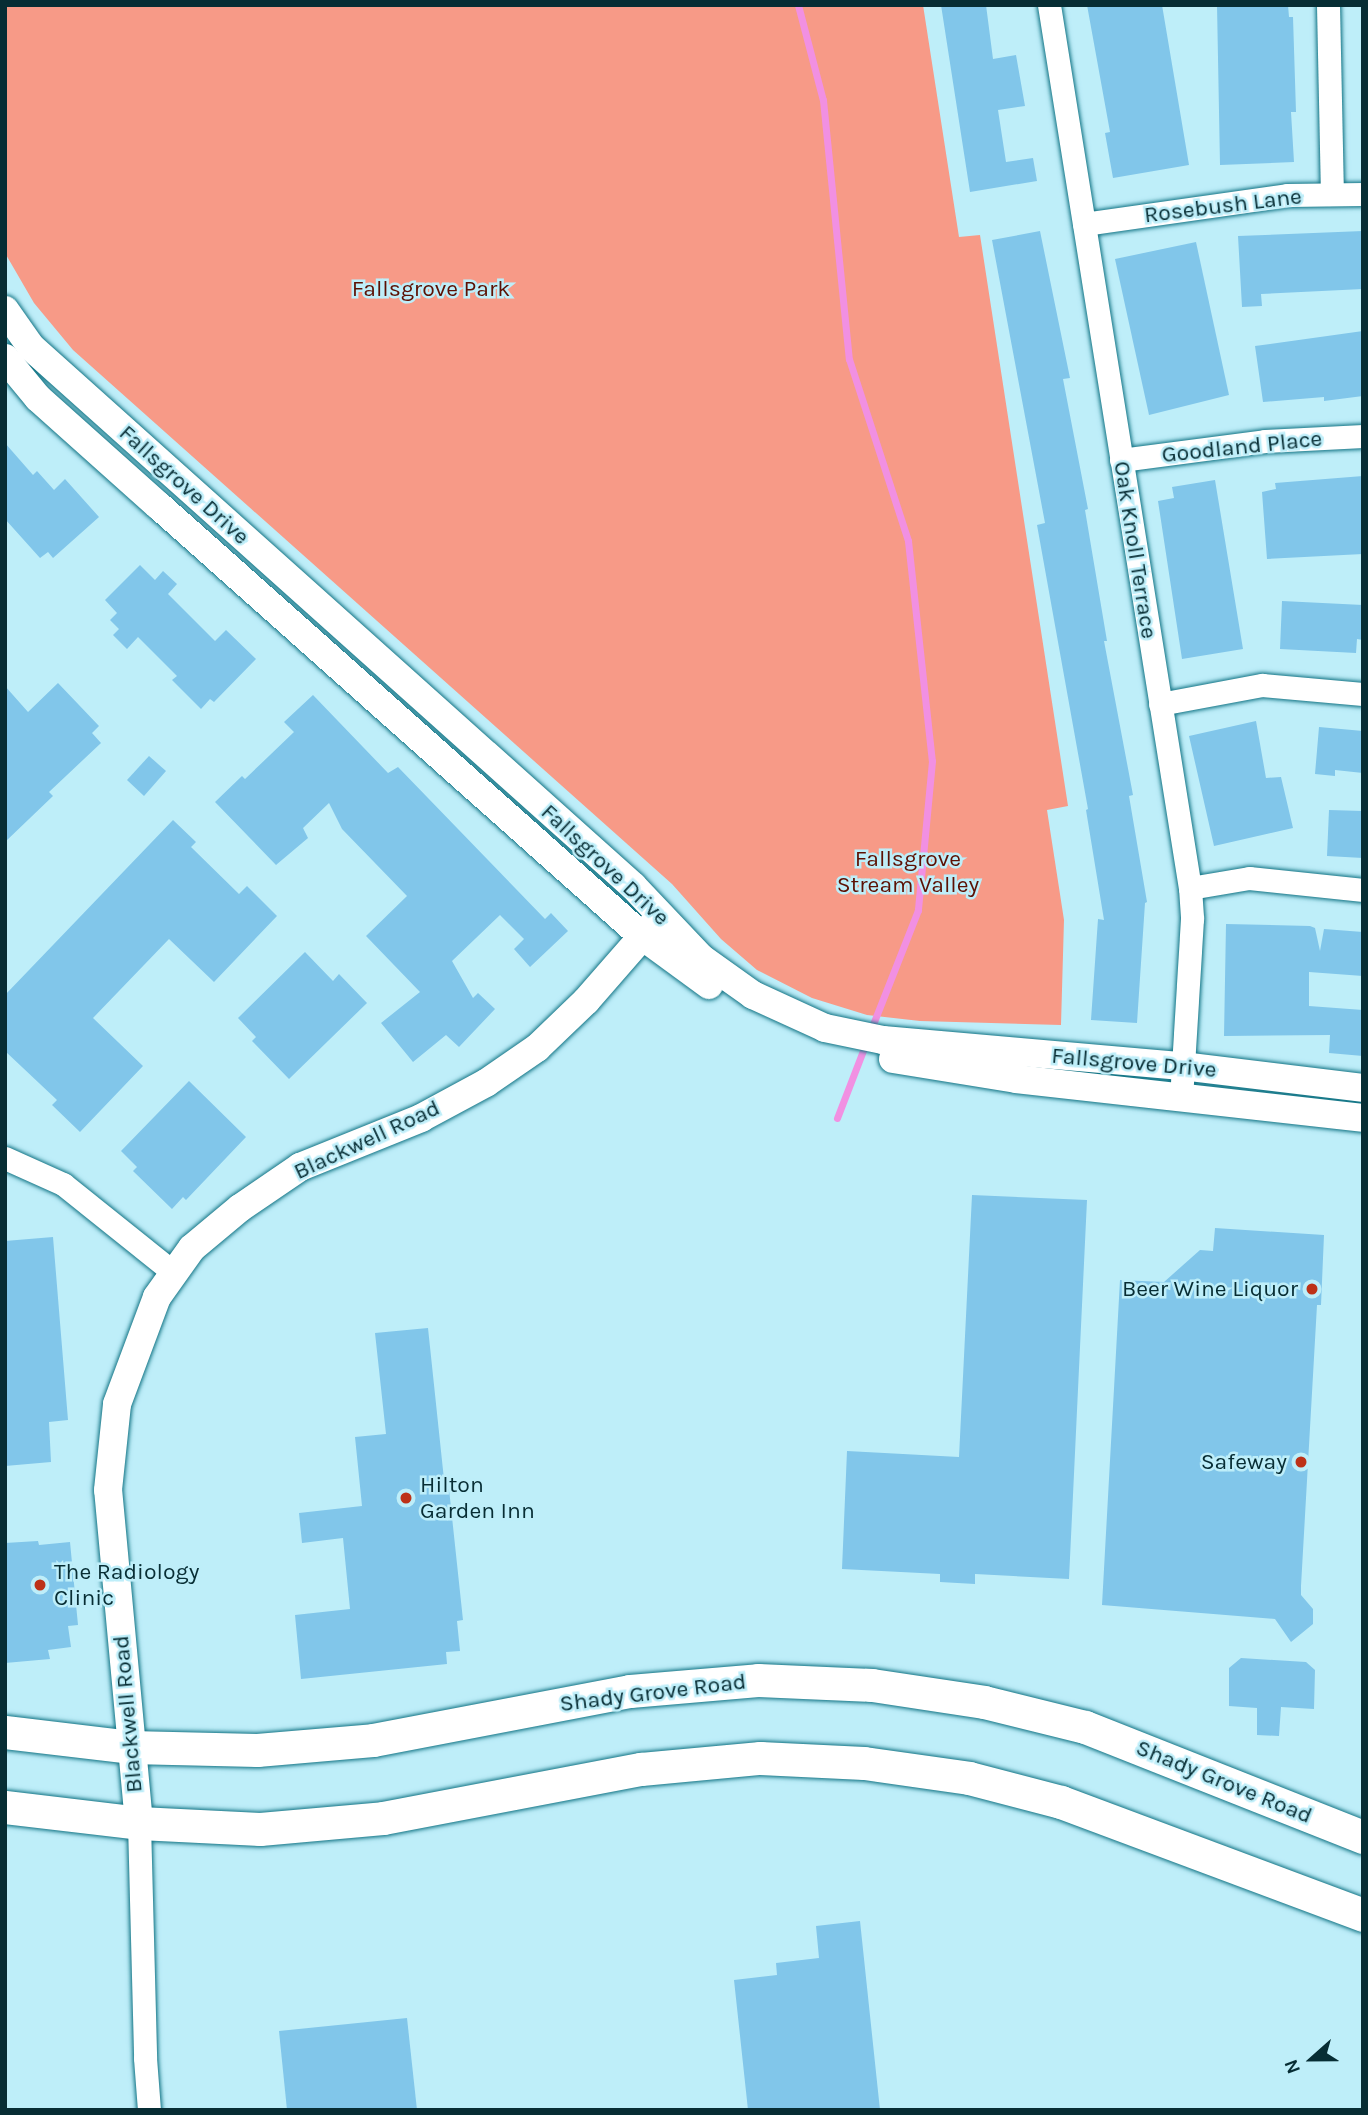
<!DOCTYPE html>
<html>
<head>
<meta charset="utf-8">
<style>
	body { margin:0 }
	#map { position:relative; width:1368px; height:2115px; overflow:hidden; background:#beeef9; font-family:Karla,sans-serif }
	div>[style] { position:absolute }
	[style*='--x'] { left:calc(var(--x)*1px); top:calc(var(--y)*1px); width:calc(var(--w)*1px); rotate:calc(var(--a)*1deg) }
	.green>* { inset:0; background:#f79a87 }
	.stream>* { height:7px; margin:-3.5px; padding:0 3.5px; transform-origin:3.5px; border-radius:3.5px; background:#f190e2 }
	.building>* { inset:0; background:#81c6ea }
	.roads { filter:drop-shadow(0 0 2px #127485) drop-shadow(0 0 2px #127485) }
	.minor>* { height:23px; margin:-11.5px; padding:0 11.5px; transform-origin:11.5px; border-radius:11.5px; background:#fff }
	.tertiary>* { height:28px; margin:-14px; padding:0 14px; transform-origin:14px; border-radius:14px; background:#fff }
	.secondary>* { height:33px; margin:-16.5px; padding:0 16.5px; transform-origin:16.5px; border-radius:16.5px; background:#fff }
	.dots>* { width:19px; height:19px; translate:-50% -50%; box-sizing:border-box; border:4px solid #beeef9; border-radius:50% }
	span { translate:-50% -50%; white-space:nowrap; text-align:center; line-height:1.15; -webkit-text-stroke:5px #beeef9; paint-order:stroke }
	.street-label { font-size:23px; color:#072d34 }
	.park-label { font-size:23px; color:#5c1003 }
	.poi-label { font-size:23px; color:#072d34 }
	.right { translate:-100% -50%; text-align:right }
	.left { translate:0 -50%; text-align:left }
	.frame { position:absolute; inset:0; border:7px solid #072d34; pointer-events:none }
	.north { position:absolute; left:1277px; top:2024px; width:70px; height:70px; -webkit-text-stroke:5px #beeef9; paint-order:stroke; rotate:249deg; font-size:19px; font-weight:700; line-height:28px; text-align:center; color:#072d34 }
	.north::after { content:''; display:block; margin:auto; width:24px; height:32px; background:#072d34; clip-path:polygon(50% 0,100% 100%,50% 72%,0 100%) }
</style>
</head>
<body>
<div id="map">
	<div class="green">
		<div style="clip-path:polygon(5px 5px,923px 5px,959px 237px,980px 235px,1068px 806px,1047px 810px,1064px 920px,1061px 1025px,920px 1021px,867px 1015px,812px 998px,757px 970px,721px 939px,672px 884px,73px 350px,34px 303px,5px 253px)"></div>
	</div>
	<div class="stream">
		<div style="--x:798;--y:5;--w:98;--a:75.3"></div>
		<div style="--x:823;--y:100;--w:260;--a:84.3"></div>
		<div style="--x:849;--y:359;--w:191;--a:72"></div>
		<div style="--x:908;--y:541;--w:221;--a:83.8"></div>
		<div style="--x:932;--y:761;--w:150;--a:95.4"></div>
		<div style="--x:918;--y:910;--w:131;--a:111.5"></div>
		<div style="--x:837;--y:1118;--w:80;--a:-68.9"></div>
	</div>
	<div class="building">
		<div style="clip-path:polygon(941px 5px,986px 5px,993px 59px,1016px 55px,1025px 106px,998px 110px,1006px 162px,1033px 158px,1037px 181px,970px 192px)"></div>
		<div style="clip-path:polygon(1087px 5px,1162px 5px,1189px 165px,1113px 178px,1105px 133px,1110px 132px)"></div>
		<div style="clip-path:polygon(1217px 5px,1288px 5px,1289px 17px,1293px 17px,1296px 112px,1291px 112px,1294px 162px,1220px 165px)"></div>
		<div style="clip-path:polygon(1040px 231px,1070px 378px,1063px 379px,1088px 509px,1085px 510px,1107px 641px,1104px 641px,1133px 795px,1129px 796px,1147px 902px,1145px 903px,1137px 1023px,1091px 1020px,1098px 919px,1104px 920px,1086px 810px,1088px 809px,1037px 525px,1045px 523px,992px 240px)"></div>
		<div style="clip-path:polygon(1363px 231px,1363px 289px,1261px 294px,1262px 306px,1242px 307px,1238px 236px)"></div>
		<div style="clip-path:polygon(1196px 242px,1229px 395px,1149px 415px,1115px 259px)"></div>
		<div style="clip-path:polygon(1363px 331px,1363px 396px,1324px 401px,1324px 397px,1263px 402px,1255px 346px)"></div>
		<div style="clip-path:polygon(5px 443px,33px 475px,37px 471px,54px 490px,65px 479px,99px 517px,53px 558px,48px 552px,40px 558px,5px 519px)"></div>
		<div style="clip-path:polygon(1363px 476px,1363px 554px,1267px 559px,1262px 492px,1276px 489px,1275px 483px)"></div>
		<div style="clip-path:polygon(1215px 480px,1243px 649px,1182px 659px,1158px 501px,1174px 498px,1172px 487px)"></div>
		<div style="clip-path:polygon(140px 565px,155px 580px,163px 571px,177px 584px,168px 594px,215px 641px,226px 630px,256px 659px,214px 702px,210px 699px,201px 709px,172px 680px,177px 676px,138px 637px,127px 649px,113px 635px,119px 629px,110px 620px,117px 613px,105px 600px)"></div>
		<div style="clip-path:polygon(1282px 601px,1363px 605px,1363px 640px,1357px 639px,1356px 653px,1280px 649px)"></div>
		<div style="clip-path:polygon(58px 683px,99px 726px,92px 733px,101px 743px,49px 792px,53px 796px,5px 842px,5px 686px,28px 712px)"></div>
		<div style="clip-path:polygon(313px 695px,388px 773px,398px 767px,545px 919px,551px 913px,568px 931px,530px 967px,514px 949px,524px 939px,500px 915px,452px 961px,473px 998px,478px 993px,495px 1009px,459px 1047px,446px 1035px,413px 1062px,381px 1023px,420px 992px,366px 936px,407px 896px,342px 829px,329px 803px,303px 828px,308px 838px,276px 865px,215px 802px,242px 776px,245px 779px,294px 732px,284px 722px)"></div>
		<div style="clip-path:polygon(1256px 721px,1266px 778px,1281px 777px,1293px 828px,1214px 846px,1189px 736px)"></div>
		<div style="clip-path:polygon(1319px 727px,1363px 731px,1363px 773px,1335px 770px,1335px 776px,1315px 774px)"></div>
		<div style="clip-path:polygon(149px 756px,166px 771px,144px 796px,127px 780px)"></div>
		<div style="clip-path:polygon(1329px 810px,1363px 811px,1363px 858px,1327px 856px)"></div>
		<div style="clip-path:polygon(173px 820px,196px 842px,191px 847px,239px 894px,247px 886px,277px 916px,214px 982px,169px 939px,93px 1018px,143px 1066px,80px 1132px,52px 1105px,57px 1100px,5px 1051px,5px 995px)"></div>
		<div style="clip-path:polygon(1226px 924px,1310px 926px,1315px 928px,1320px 951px,1324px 929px,1363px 932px,1363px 976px,1309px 972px,1309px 1006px,1363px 1010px,1363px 1056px,1329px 1053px,1330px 1035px,1224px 1036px)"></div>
		<div style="clip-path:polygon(305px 952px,333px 981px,339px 974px,367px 1003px,289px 1079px,252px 1041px,256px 1037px,238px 1018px)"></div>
		<div style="clip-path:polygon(189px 1081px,246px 1137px,186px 1200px,183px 1197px,172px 1209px,133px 1171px,137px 1167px,121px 1151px)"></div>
		<div style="clip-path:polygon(972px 1195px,1087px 1200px,1069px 1579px,975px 1574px,975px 1584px,940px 1582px,940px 1574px,842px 1569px,847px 1451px,959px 1457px)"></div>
		<div style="clip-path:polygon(1215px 1228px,1324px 1235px,1321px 1305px,1317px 1305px,1301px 1586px,1301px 1595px,1313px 1609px,1313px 1624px,1291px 1642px,1275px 1619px,1102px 1605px,1120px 1280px,1164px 1282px,1200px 1250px,1213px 1251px)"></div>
		<div style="clip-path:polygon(53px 1237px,68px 1420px,49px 1422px,51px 1462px,5px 1466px,5px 1241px)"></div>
		<div style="clip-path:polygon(428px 1328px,445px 1489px,449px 1489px,463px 1620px,457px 1621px,460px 1651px,446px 1652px,447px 1664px,301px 1679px,295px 1615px,350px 1609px,343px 1538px,302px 1543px,299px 1513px,362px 1506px,355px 1437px,386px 1434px,375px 1333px)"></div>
		<div style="clip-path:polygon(38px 1541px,39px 1545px,70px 1542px,78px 1625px,68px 1626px,71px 1647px,48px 1650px,50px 1659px,5px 1663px,5px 1543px)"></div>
		<div style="clip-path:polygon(1241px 1658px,1306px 1662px,1315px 1670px,1314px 1709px,1281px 1707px,1279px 1736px,1257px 1735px,1257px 1708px,1229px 1706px,1229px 1668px)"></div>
		<div style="clip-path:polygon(860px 1921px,880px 2110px,748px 2110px,734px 1980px,777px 1975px,776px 1963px,819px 1958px,816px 1926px)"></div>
		<div style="clip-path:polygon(407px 2018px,417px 2110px,287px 2110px,279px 2031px)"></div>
	</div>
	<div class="roads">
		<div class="minor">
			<div style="--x:1049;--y:5;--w:894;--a:80.93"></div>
			<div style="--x:1190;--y:888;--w:31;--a:86"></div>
			<div style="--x:1192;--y:919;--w:179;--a:93.5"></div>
			<div style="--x:1328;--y:5;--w:189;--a:88.8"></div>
			<div style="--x:1084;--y:224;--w:205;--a:-8.1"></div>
			<div style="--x:1287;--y:195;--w:76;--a:-0.8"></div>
			<div style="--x:1121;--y:460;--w:145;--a:-7.5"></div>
			<div style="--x:1265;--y:441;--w:98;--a:-2.9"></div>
			<div style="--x:1160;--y:704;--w:104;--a:-10.6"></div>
			<div style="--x:1262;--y:685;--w:101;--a:5.1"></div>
			<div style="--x:1190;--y:888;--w:60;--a:-9.6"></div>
			<div style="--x:1249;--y:878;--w:115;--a:6"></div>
			<div style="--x:5;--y:1158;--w:64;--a:24.1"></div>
			<div style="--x:63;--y:1184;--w:142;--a:38.7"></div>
			<div style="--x:139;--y:1823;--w:235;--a:88.5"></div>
			<div style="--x:145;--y:2058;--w:52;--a:85.6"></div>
		</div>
		<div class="tertiary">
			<div style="--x:5;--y:310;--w:45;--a:54.9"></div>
			<div style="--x:31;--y:347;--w:808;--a:41.84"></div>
			<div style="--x:633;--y:886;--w:99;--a:46.6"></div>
			<div style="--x:701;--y:958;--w:64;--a:35.4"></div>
			<div style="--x:753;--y:995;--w:79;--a:24.6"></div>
			<div style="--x:825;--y:1028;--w:59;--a:11.7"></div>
			<div style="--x:883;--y:1040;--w:300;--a:5"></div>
			<div style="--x:1182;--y:1066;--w:182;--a:6.9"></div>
			<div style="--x:5;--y:358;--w:52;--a:50.5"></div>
			<div style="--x:38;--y:398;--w:162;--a:41.8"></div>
			<div style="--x:159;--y:506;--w:647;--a:41.68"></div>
			<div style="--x:642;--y:936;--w:83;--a:36.2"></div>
			<div style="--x:893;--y:1059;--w:125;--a:9.2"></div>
			<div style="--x:1016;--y:1079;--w:349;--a:6.4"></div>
			<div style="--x:139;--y:1823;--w:334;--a:-95.3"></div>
			<div style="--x:108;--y:1490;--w:86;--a:-84"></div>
			<div style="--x:117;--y:1404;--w:114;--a:-69.5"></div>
			<div style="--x:157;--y:1297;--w:60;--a:-54.5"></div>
			<div style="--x:192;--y:1248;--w:62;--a:-39.8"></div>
			<div style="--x:240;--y:1208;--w:73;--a:-34.3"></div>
			<div style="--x:300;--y:1167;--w:131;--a:-22"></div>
			<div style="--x:421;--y:1118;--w:74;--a:-28.3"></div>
			<div style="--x:486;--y:1083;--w:62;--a:-34.5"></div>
			<div style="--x:537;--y:1048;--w:68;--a:-43.8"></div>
			<div style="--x:586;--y:1001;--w:105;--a:-48.9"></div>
		</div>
		<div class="secondary">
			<div style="--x:5;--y:1732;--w:126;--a:6.8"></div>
			<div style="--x:130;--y:1747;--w:127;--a:1.4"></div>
			<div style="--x:257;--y:1750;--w:116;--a:-4.9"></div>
			<div style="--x:373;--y:1740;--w:262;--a:-10.8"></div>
			<div style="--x:630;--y:1691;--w:128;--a:-4.9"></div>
			<div style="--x:758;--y:1680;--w:114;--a:2.5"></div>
			<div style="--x:872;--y:1685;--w:113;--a:8.6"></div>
			<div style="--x:984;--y:1702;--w:104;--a:13.9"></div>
			<div style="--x:1085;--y:1727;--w:299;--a:21.6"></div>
			<div style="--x:5;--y:1807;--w:135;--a:6.8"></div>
			<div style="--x:139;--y:1823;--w:121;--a:2.8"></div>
			<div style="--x:260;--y:1829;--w:123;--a:-5.1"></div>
			<div style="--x:383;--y:1818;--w:263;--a:-10.8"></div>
			<div style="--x:641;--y:1769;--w:120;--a:-5.3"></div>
			<div style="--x:760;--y:1758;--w:104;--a:2.8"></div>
			<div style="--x:864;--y:1763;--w:106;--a:8.1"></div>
			<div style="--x:969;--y:1778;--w:95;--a:14.6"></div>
			<div style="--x:1061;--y:1802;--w:322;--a:20.5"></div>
		</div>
	</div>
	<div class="dots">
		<div style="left:1312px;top:1289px;background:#bd3218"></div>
		<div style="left:1301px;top:1462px;background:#bd3218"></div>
		<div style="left:406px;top:1498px;background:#bd3218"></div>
		<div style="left:40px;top:1585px;background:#bd3218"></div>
	</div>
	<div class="street-label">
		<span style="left:1223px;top:206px;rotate:-7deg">Rosebush Lane</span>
		<span style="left:1242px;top:447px;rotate:-6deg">Goodland Place</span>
		<span style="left:184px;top:485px;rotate:42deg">Fallsgrove Drive</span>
		<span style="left:1135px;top:550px;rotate:81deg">Oak Knoll Terrace</span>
		<span style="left:605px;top:865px;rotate:43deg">Fallsgrove Drive</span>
		<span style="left:1134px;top:1063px;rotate:5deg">Fallsgrove Drive</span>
		<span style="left:367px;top:1140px;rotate:-25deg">Blackwell Road</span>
		<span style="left:653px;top:1693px;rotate:-7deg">Shady Grove Road</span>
		<span style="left:128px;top:1714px;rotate:-95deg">Blackwell Road</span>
		<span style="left:1224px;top:1782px;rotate:22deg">Shady Grove Road</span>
	</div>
	<div class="park-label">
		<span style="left:431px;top:289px">Fallsgrove Park</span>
		<span style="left:908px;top:872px">Fallsgrove<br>Stream Valley</span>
	</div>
	<div class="poi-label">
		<span class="right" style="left:1298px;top:1289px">Beer Wine Liquor</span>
		<span class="right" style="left:1287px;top:1462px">Safeway</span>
		<span class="left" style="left:420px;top:1498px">Hilton<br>Garden Inn</span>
		<span class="left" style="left:54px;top:1585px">The Radiology<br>Clinic</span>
	</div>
	<div class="frame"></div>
	<div class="north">N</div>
</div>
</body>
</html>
